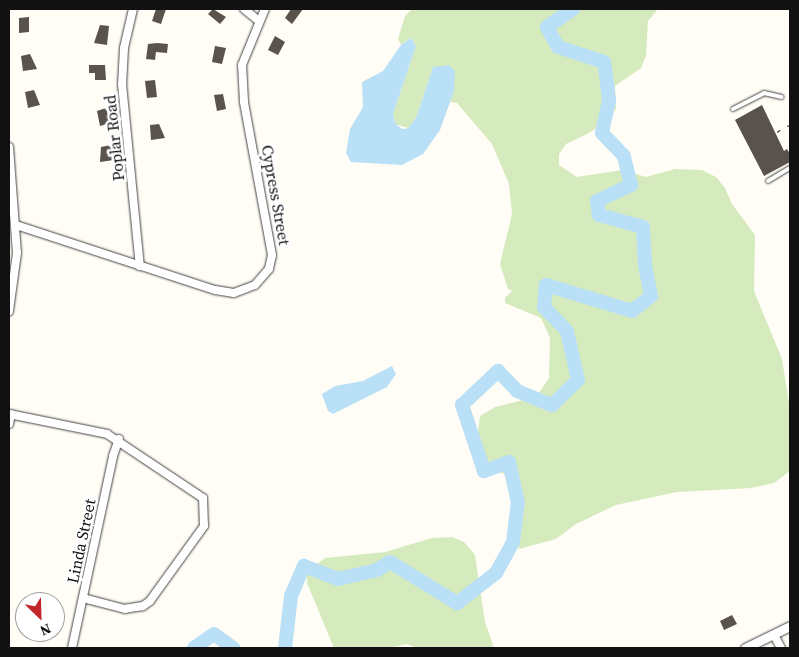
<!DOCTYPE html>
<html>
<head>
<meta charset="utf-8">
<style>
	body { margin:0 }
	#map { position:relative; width:799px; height:657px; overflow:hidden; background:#fffdf5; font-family:"Source Serif 4",serif }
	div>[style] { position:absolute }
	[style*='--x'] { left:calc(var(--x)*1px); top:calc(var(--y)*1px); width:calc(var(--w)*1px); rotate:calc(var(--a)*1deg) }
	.green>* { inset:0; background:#d5ebbd }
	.water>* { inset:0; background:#b9e0f7 }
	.river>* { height:14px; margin:-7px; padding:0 7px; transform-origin:7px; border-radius:7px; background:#b9e0f7 }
	.building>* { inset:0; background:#5a524d }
	.path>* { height:1px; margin-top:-0.5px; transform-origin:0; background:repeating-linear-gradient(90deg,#333 0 5px,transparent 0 7.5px) }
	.roads { filter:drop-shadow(0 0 1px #444) drop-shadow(0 0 1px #444) }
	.service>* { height:4px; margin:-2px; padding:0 2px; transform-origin:2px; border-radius:2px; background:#fff }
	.minor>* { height:8px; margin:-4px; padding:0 4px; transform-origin:4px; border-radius:4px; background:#fff }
	.tertiary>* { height:9px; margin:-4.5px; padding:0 4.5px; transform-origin:4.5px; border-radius:4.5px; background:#fff }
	span { translate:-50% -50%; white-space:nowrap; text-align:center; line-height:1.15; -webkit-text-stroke:5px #fff; paint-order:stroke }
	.street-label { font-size:16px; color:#111 }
	.frame { position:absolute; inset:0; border:10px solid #111; pointer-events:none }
	.north { position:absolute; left:15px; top:592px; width:50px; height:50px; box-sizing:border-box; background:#fff; border:1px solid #a0a0a0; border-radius:50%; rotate:156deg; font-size:14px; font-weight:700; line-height:20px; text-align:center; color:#111 }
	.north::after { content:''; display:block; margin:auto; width:18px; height:22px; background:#c4262e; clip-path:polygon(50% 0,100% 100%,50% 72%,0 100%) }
</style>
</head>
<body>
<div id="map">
	<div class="green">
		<div style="clip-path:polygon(412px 9px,658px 9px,648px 21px,646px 56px,641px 68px,615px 86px,616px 109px,606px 122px,589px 133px,566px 144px,559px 154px,559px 165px,577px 177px,622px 170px,646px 177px,675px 169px,702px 170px,716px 177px,725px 188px,732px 204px,755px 235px,754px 291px,782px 359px,790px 409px,790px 471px,774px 483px,751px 488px,677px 492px,616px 505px,576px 524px,556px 539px,519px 549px,517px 541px,525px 503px,515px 478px,480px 465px,475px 455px,480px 416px,495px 407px,536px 397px,549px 378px,550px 338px,541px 318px,505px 303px,505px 298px,512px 291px,508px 289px,500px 264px,512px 214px,509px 184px,492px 144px,457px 103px,450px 102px,454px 91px,433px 67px,416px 118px,408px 128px,395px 124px,393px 114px,416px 46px,411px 38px,401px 45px,398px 39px,405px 16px)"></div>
		<div style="clip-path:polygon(452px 537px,464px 542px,475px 555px,485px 622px,494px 648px,417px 648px,407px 644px,389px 648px,334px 648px,307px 583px,307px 572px,325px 558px,385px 552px,432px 538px)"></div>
	</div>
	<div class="water">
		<div style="clip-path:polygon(411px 38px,416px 46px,393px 114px,395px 123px,402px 129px,408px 128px,416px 118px,433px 67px,449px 65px,455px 71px,454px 91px,440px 130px,423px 154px,402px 165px,351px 162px,346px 153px,350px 129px,363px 107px,362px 82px,383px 71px,401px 45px)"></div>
		<div style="clip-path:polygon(392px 366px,396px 374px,387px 387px,333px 414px,328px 411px,322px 394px,335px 386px,363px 381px)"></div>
	</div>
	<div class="river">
		<div style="--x:194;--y:648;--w:24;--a:-35"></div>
		<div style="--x:214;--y:634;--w:24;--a:36"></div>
		<div style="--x:285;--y:648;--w:52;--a:-83.4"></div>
		<div style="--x:291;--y:596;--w:33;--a:-67"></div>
		<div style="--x:304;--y:566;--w:36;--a:21"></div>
		<div style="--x:338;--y:579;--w:40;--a:-13"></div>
		<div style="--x:377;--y:570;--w:15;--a:-32"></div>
		<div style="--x:390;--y:562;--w:79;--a:31.5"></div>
		<div style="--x:457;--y:603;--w:49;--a:-37.6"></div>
		<div style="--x:496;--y:573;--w:35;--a:-61"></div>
		<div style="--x:513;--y:542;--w:39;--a:-83"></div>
		<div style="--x:518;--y:503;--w:42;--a:-102.4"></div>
		<div style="--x:509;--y:462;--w:27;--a:160"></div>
		<div style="--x:484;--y:471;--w:70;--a:-108.4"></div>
		<div style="--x:462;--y:405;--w:50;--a:-43.4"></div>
		<div style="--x:498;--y:371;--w:28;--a:46"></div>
		<div style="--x:517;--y:391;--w:38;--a:22"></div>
		<div style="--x:552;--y:405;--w:36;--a:-44"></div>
		<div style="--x:578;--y:380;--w:50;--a:-102.7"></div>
		<div style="--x:567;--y:331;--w:33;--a:-134"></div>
		<div style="--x:544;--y:307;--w:22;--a:-85"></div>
		<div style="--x:546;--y:285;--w:90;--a:16.8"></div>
		<div style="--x:632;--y:311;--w:24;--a:-38"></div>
		<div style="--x:651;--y:296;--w:33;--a:-101"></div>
		<div style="--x:645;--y:264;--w:37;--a:-93"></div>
		<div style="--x:643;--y:227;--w:46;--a:-164.7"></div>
		<div style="--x:599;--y:215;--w:14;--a:-98"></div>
		<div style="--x:597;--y:201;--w:38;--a:-25"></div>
		<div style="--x:631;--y:185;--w:30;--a:-104"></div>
		<div style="--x:624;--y:156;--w:32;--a:-134"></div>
		<div style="--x:602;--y:133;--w:34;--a:-78"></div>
		<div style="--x:609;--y:100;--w:38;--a:-97"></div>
		<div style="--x:604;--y:62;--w:48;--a:-161.9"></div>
		<div style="--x:558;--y:47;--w:23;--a:-119"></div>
		<div style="--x:547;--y:27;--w:32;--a:-35"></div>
	</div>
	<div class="building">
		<div style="clip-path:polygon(156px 9px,166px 9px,161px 24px,152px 21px)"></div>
		<div style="clip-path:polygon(213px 9px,226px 17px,220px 24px,208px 14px)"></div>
		<div style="clip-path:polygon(291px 9px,303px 9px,292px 24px,285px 18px)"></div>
		<div style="clip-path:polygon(29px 17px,29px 32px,19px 33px,19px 18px)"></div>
		<div style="clip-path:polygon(100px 25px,109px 26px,107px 45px,94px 43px)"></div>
		<div style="clip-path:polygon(275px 36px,285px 42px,278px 55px,268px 50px)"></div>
		<div style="clip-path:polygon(157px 43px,168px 44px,167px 53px,156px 52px,155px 60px,146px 59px,148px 44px)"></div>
		<div style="clip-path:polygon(215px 46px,226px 48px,222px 64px,212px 62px)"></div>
		<div style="clip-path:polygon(30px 54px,37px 69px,23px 71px,21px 56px)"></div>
		<div style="clip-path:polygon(89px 65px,105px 65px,106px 80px,95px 80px,95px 73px,89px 73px)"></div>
		<div style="clip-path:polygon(155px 80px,157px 97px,147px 98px,145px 81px)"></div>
		<div style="clip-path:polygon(34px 90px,40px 105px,28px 108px,25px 92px)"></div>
		<div style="clip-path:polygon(223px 94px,226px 109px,217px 111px,214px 95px)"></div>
		<div style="clip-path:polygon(762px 105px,784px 151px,787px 149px,790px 154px,790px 162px,764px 176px,735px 120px)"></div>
		<div style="clip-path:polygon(106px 108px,110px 123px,100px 126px,97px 111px)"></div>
		<div style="clip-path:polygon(159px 124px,165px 138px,151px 140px,150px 125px)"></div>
		<div style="clip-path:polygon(111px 145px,114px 160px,100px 162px,101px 147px)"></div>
		<div style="clip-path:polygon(732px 615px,737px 624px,724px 630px,720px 621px)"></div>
	</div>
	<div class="path">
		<div style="--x:787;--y:126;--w:3;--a:-18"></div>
		<div style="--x:777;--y:132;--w:4;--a:-34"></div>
	</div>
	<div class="roads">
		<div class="service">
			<div style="--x:733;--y:109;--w:35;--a:-27"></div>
			<div style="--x:764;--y:93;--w:18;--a:13"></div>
			<div style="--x:768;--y:181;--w:26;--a:-31"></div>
		</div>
		<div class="minor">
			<div style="--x:133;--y:9;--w:40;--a:103"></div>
			<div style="--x:124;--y:48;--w:36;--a:93"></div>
			<div style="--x:122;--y:84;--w:183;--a:84.4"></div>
			<div style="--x:244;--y:9;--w:19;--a:39"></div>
			<div style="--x:9;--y:147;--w:106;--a:85.7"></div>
			<div style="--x:17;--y:253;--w:59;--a:97.9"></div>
			<div style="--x:16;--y:225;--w:209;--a:18.1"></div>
			<div style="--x:215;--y:290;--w:19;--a:9"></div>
			<div style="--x:234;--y:293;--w:22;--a:-21"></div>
			<div style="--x:255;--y:285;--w:21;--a:-49"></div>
			<div style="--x:269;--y:269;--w:14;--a:-78"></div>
			<div style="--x:272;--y:255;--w:156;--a:-100.4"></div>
			<div style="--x:244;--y:102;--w:37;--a:-93"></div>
			<div style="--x:242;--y:65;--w:61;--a:-67.7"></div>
			<div style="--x:9;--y:414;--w:100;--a:11.5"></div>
			<div style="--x:107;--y:434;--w:115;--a:33.7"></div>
			<div style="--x:203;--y:498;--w:28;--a:88"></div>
			<div style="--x:204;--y:526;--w:92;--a:125.8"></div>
			<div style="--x:150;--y:601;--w:9;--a:144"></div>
			<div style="--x:143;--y:606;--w:18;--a:171"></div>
			<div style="--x:125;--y:609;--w:43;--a:-165.3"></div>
			<div style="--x:9;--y:424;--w:10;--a:-79"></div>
			<div style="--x:774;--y:635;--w:15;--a:62"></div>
			<div style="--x:72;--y:648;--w:196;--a:-77.9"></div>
			<div style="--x:113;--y:456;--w:18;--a:-71"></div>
		</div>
		<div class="tertiary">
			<div style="--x:745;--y:648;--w:50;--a:-26.1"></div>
		</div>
	</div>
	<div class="street-label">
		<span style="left:114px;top:138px;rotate:-96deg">Poplar Road</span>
		<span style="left:276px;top:195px;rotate:80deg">Cypress Street</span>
		<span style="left:81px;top:541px;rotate:-78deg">Linda Street</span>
	</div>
	<div class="frame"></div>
	<div class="north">N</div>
</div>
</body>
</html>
